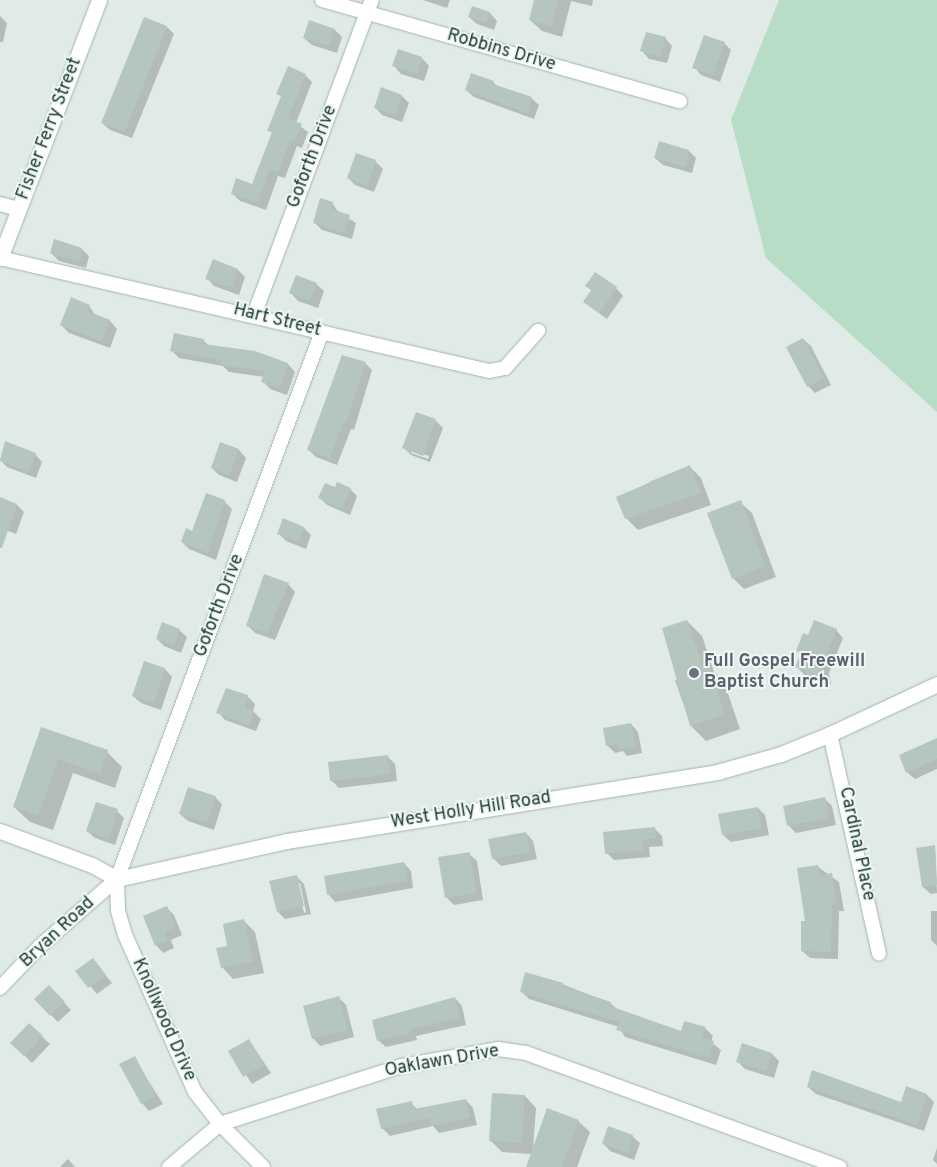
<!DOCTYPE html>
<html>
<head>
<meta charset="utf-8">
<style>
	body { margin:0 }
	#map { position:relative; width:937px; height:1167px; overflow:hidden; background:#e0ebe7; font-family:Overpass,sans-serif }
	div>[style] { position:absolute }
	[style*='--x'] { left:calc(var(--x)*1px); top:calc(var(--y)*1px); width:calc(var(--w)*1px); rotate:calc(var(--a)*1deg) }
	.green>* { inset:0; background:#b8ddc6 }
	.shadow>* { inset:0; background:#0003 }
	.building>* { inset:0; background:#b5c6c0 }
	.roads { filter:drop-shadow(0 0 1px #a3b3af) drop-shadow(0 0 1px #a3b3af) }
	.street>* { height:14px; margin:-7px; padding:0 7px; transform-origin:7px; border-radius:7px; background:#fff }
	.secondary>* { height:15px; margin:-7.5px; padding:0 7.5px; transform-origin:7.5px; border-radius:7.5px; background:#fff }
	.dots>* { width:14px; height:14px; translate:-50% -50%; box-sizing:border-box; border:2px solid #f0f8f5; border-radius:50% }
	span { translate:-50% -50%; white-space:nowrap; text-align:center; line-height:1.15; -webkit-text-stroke:4px #f0f8f5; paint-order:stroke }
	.street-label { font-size:18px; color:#203c37 }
	.worship-label { font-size:18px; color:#5b616d; font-weight:700 }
	.left { translate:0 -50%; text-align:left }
</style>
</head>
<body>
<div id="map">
	<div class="green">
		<div style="clip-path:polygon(779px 0,937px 0,937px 412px,766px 258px,731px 120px)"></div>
	</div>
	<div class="shadow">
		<div style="clip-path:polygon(423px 0,450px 0,447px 8px)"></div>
		<div style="clip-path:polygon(536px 0,593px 0,592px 6px,571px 1px,562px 37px,542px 31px,530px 20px)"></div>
		<div style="clip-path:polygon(473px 7px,490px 13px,497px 21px,494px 30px,477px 24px,469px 17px)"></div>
		<div style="clip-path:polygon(0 16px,7px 23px,3px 42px,0 42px)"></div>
		<div style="clip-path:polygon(310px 21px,335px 30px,342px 37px,337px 53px,312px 45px,304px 38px)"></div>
		<div style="clip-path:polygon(167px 27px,174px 34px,132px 138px,110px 130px,102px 123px)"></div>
		<div style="clip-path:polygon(665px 38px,672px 46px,667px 63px,649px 59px,642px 51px)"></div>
		<div style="clip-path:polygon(724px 43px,731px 50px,720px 82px,701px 75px,694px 67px)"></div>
		<div style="clip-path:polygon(422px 58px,429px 66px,424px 81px,401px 74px,394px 66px)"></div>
		<div style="clip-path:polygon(305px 75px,312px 82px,296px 123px,308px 132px,302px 148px,297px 146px,285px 178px,278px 176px,266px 210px,240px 201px,232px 193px,253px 185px,273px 134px,269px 130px,282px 97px,278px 93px)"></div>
		<div style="clip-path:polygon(493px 82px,499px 88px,531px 98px,539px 105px,534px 119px,474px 97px,466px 90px)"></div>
		<div style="clip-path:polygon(402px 96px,409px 103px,402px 122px,382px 115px,375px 107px)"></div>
		<div style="clip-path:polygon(689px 151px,696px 158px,692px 173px,663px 165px,655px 158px)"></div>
		<div style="clip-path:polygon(375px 161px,383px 169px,374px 192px,355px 185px,348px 178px)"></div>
		<div style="clip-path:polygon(332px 203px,339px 213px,356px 223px,352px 239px,322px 230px,314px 222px)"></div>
		<div style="clip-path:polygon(55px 241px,82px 249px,89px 256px,86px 268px,59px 261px,51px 253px)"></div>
		<div style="clip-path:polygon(238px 270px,245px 277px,239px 295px,214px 286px,207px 278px)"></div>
		<div style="clip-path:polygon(316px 284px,324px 291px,318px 308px,298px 301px,291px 293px)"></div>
		<div style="clip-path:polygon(616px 288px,623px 296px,607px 319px,584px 302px)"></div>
		<div style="clip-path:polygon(89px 306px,96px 316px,110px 321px,117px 329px,110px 348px,69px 333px,61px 325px)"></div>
		<div style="clip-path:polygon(803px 339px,811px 346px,831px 385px,815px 393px,808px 386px)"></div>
		<div style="clip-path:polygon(203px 340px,209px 346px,255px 352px,288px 364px,295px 372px,287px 395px,270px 389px,263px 381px,264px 377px,229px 372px,223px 366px,179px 358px,172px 351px)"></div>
		<div style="clip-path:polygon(365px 363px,372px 370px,354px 430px,351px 429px,337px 465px,316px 457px,309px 450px)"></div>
		<div style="clip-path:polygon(evenodd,435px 420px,443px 428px,430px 462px,411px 455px,404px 448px,435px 420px,411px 450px,429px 456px,428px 459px,411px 453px,411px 450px)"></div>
		<div style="clip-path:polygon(6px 443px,35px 454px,42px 462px,36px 478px,7px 467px,0 460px)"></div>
		<div style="clip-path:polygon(221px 444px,239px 450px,246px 458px,237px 482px,219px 475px,212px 468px)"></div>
		<div style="clip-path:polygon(689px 466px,701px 478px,711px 505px,638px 530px,626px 518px,651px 485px,649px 482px)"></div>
		<div style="clip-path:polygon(336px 488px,350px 489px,357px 496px,350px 515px,327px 505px,320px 498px)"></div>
		<div style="clip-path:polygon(0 499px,17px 505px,24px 512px,16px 534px,0 528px)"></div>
		<div style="clip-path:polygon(224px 501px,232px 509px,216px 560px,189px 549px,182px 542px)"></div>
		<div style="clip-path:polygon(740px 502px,752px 513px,776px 577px,744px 589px,733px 578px)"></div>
		<div style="clip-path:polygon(304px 528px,311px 535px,306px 549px,286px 541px,278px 533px)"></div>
		<div style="clip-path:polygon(288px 584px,295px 592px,275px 640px,255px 633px,247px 625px)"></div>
		<div style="clip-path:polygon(687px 621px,702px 636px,714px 672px,724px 682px,740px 729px,706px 741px,691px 726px,675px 680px,680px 679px)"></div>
		<div style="clip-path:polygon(179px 630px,187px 637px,181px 653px,164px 646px,157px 639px)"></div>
		<div style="clip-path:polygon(836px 630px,843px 638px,829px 673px,831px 684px,816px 687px,797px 667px,802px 655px,797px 651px,808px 637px)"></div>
		<div style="clip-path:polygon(145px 662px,165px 669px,172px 677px,161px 710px,141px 703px,133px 696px)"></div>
		<div style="clip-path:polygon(247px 696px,255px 704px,253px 711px,261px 719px,256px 731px,225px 720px,218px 712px)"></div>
		<div style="clip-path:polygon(631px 724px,638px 732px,642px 753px,627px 756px,623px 751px,615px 753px,607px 745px)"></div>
		<div style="clip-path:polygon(42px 729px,107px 752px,122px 767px,115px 788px,73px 773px,53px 830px,30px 822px,14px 807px)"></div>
		<div style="clip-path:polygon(937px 740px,937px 769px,915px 779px,907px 772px)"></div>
		<div style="clip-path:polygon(387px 756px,395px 764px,397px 781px,339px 788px,331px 780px)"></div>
		<div style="clip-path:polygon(215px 797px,222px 804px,214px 830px,188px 821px,180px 814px)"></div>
		<div style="clip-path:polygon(824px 798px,832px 806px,836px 825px,796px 833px,789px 826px,785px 807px)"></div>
		<div style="clip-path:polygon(758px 808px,765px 815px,769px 835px,731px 842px,723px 835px,719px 815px)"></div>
		<div style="clip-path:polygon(117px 811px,124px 818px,115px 845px,95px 838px,87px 831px)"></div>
		<div style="clip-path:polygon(654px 828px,662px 836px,663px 846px,649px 847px,650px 857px,614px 860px,607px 853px)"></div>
		<div style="clip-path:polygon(526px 833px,533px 841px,537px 859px,501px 866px,493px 858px)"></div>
		<div style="clip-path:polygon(935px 847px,937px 893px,931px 894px,923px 887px)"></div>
		<div style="clip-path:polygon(469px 854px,477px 861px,483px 900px,454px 905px,446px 897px)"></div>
		<div style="clip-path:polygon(404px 863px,411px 871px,413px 888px,335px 902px,328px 894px)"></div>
		<div style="clip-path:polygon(818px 867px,839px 882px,844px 911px,839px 911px,838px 959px,810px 958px,802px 951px)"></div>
		<div style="clip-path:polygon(evenodd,296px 876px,304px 884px,311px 914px,285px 919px,278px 912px,296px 876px,297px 883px,300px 883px,306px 912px,304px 913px,297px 883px)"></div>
		<div style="clip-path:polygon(167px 908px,174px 915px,182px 935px,171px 940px,174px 948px,163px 953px,156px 945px)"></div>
		<div style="clip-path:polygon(931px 911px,937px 911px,937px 946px,931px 940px)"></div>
		<div style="clip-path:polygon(244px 921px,255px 932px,264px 973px,233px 979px,222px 967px,229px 946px)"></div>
		<div style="clip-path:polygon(92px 959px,112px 983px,97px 994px,77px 971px)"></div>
		<div style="clip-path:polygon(562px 984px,610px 1003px,617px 1009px,682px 1033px,705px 1028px,713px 1036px,711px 1042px,721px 1050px,716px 1065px,625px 1037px,619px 1027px,529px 999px,521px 991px)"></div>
		<div style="clip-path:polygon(56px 994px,71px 1010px,58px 1022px,51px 1015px)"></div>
		<div style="clip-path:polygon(339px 998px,346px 1005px,354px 1037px,320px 1046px,313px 1038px)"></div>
		<div style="clip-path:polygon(455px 998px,462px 1006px,466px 1025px,416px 1036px,417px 1040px,386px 1047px,378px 1040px)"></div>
		<div style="clip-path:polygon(29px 1025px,50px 1044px,32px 1063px,12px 1043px)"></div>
		<div style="clip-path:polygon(249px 1040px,271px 1073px,252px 1084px,230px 1051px)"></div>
		<div style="clip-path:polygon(772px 1054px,779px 1061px,774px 1078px,745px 1069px,738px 1062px)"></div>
		<div style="clip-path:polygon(134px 1058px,163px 1104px,149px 1111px,142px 1103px)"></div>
		<div style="clip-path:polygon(808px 1087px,902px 1103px,927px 1095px,934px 1102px,924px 1131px,816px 1094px)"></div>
		<div style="clip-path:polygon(525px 1096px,536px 1108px,533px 1149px,578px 1121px,590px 1132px,577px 1167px,528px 1167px,532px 1154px,502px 1152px,490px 1140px)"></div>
		<div style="clip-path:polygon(466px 1100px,473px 1108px,477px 1125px,439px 1133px,433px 1126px,390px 1136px,382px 1128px,411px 1103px,418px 1110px)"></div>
		<div style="clip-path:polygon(632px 1136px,640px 1143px,634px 1160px,610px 1151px,603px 1143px)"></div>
		<div style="clip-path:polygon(937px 1148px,937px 1164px,933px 1160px)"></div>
		<div style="clip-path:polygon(68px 1159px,75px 1167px,60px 1167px)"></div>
	</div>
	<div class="building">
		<div style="clip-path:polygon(534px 0,558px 0,551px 26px,529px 20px)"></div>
		<div style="clip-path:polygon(472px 6px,490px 12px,486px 23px,468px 17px)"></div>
		<div style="clip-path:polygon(144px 17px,167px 26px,125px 131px,101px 123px)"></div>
		<div style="clip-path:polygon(309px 20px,335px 29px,329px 46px,303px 38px)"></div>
		<div style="clip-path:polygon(646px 32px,666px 37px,660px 57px,640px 51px)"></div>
		<div style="clip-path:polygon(704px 35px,725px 42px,713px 75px,692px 68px)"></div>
		<div style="clip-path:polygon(398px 49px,422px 57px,417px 74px,392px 66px)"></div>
		<div style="clip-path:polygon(288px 66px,306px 74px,288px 118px,302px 124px,294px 141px,290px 140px,278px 172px,270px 169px,258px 203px,231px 194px,236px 178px,252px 184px,272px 132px,267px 131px,281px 96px,276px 94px)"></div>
		<div style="clip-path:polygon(471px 73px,494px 81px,493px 84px,532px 97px,527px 113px,465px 90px)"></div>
		<div style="clip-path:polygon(381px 87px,402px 95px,395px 115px,374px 108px)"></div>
		<div style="clip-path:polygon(659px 141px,689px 150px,685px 167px,654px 158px)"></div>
		<div style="clip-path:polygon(356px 153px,376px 160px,367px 186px,347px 178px)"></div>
		<div style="clip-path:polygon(320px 198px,333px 202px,331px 209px,350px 215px,344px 233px,313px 223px)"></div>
		<div style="clip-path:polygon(54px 239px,82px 248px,79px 262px,50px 253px)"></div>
		<div style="clip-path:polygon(213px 259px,238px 269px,231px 288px,205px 279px)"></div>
		<div style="clip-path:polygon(595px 272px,617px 287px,599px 313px,583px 302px,591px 290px,585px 286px)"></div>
		<div style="clip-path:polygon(296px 275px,317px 283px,310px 301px,289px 293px)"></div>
		<div style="clip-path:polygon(71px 297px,90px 305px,88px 311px,110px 320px,102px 342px,60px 325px)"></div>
		<div style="clip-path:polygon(174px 333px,204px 339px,203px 344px,255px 351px,288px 363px,280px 388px,261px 382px,265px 371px,220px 365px,221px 360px,170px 351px)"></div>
		<div style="clip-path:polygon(803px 338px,824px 378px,807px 387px,786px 347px)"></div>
		<div style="clip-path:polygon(342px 355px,366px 362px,346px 423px,343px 422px,330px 458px,307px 450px)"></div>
		<div style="clip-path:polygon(416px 412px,436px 419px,423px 456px,402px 448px)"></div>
		<div style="clip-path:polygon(5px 441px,36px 453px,29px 472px,0 461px)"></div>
		<div style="clip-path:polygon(220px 442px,239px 449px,229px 475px,211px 468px)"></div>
		<div style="clip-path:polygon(690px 465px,701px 493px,625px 519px,616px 497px)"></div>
		<div style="clip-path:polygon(337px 482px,351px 488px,342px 508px,318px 498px,325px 483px,335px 487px)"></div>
		<div style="clip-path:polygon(206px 493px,225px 500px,208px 553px,181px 542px,186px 528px,192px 531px)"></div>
		<div style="clip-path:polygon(0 497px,17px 504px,2px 548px,0 548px)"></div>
		<div style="clip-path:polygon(741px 500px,765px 566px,732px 579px,707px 513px)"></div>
		<div style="clip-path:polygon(283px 518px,304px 527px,298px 542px,277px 534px)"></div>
		<div style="clip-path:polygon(264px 574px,289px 583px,267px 633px,246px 626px)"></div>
		<div style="clip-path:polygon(687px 620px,703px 667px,709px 665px,725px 714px,690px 726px,662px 628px)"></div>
		<div style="clip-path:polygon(814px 620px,837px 629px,822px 665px,824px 677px,808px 680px,806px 672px,795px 667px,801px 653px,796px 651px,803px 633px,808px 635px)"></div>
		<div style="clip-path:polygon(162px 622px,180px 629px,174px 646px,156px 639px)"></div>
		<div style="clip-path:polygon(144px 661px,165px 668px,154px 703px,132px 696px)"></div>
		<div style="clip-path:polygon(226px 688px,248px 695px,245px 707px,254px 710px,249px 725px,216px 713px)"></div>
		<div style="clip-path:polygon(631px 723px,635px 746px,619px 749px,618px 744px,606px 746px,603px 728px)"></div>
		<div style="clip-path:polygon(41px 727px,108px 750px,100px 774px,58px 759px,38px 816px,13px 807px)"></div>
		<div style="clip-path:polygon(937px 738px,937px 759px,906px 773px,899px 755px)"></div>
		<div style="clip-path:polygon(388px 755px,390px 774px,330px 781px,328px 762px)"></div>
		<div style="clip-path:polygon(188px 787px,216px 796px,207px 823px,179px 814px)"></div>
		<div style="clip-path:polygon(825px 797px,829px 818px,787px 826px,783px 806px)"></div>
		<div style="clip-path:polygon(96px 802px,118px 809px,108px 839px,86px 831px)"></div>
		<div style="clip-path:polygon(758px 807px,762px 828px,722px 835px,718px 814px)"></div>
		<div style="clip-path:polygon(655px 827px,656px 838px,642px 840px,643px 850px,605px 854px,603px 832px)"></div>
		<div style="clip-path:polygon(526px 832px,530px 852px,492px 859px,488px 839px)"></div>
		<div style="clip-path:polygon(935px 845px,937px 885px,922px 887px,916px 848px)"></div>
		<div style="clip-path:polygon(470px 852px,476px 893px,445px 898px,438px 857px)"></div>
		<div style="clip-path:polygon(404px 862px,407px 881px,327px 895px,324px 876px)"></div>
		<div style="clip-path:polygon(818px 865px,819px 875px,832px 873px,837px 904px,832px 904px,831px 952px,801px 951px,801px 921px,805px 921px,797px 868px)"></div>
		<div style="clip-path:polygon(297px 875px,304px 906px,277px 912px,269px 881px)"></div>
		<div style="clip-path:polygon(167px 906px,176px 927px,164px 932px,168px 941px,155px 946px,143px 916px)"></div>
		<div style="clip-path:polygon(244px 919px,253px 961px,221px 968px,216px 948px,227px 946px,223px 924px)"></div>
		<div style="clip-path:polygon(93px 958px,106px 975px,88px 988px,75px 971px)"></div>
		<div style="clip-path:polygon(525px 972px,563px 983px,562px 986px,611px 1002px,610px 1006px,681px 1031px,684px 1021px,706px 1027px,702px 1038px,714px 1041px,709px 1058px,616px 1030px,619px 1022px,520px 992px)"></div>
		<div style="clip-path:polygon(49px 985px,65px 1002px,50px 1016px,34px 999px)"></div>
		<div style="clip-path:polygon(339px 996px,348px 1030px,312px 1039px,303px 1006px)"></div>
		<div style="clip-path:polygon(455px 997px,460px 1018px,409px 1029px,410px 1033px,377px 1041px,372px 1020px)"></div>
		<div style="clip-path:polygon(29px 1023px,43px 1036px,24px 1056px,10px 1043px)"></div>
		<div style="clip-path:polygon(249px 1039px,264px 1065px,243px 1077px,228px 1051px)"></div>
		<div style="clip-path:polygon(742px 1043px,772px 1053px,766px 1071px,736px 1062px)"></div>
		<div style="clip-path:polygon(135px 1056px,156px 1096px,141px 1104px,119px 1064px)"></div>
		<div style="clip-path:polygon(812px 1070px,901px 1102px,906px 1086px,927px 1094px,917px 1125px,807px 1087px)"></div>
		<div style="clip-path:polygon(492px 1093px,525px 1095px,522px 1143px,489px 1141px)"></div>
		<div style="clip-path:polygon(466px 1099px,470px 1118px,431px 1126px,429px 1118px,381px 1129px,376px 1109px,412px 1101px,414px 1109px)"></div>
		<div style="clip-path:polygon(547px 1108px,579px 1120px,562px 1167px,526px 1167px)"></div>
		<div style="clip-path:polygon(608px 1126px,633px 1135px,627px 1153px,602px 1144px)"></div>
	</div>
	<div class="roads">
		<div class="street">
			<div style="--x:322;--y:0;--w:372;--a:15.8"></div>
			<div style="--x:0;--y:204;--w:20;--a:15"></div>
			<div style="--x:0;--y:258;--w:502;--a:13.01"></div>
			<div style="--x:489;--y:371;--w:16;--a:-11"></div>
			<div style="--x:505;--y:368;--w:50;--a:-48.3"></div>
			<div style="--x:254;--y:315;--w:336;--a:-69.5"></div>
			<div style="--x:830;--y:734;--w:225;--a:77.4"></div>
			<div style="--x:0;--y:988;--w:57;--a:-46.4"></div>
			<div style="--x:39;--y:947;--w:103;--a:-41.1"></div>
			<div style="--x:169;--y:1167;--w:67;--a:-40.1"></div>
			<div style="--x:220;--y:1124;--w:191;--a:-17.7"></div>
			<div style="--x:402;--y:1066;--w:97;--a:-10"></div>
			<div style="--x:498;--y:1049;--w:28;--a:8"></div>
			<div style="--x:526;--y:1053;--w:334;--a:20"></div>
			<div style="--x:263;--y:1167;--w:61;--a:-135"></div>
			<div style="--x:220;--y:1124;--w:41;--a:-128"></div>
			<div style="--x:195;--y:1092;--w:172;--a:-114"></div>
			<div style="--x:125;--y:935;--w:26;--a:-106"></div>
			<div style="--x:118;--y:910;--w:31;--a:-92"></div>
			<div style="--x:117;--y:879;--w:584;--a:-69.46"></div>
		</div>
		<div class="secondary">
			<div style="--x:0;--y:258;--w:276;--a:-69"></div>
			<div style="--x:0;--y:831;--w:98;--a:20.3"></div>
			<div style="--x:92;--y:865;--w:29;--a:29"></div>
			<div style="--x:117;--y:879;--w:174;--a:-12.6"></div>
			<div style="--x:287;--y:841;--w:436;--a:-9.1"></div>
			<div style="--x:717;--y:772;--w:66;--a:-15.7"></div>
			<div style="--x:781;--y:754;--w:53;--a:-22.2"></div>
			<div style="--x:830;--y:734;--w:118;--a:-25"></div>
		</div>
	</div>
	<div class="dots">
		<div style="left:694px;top:673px;background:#6b7280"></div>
	</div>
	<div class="street-label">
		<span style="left:501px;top:51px;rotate:16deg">Robbins Drive</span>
		<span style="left:50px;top:129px;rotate:-69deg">Fisher Ferry Street</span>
		<span style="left:313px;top:157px;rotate:-69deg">Goforth Drive</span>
		<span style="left:277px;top:321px;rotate:14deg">Hart Street</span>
		<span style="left:220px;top:606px;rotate:-69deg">Goforth Drive</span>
		<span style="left:471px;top:811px;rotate:-9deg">West Holly Hill Road</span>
		<span style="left:856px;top:844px;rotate:78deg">Cardinal Place</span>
		<span style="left:58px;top:933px;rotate:-43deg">Bryan Road</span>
		<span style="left:163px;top:1020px;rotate:66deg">Knollwood Drive</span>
		<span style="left:442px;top:1062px;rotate:-10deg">Oaklawn Drive</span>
	</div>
	<div class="worship-label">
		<span class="left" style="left:704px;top:673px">Full Gospel Freewill<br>Baptist Church</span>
	</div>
</div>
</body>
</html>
